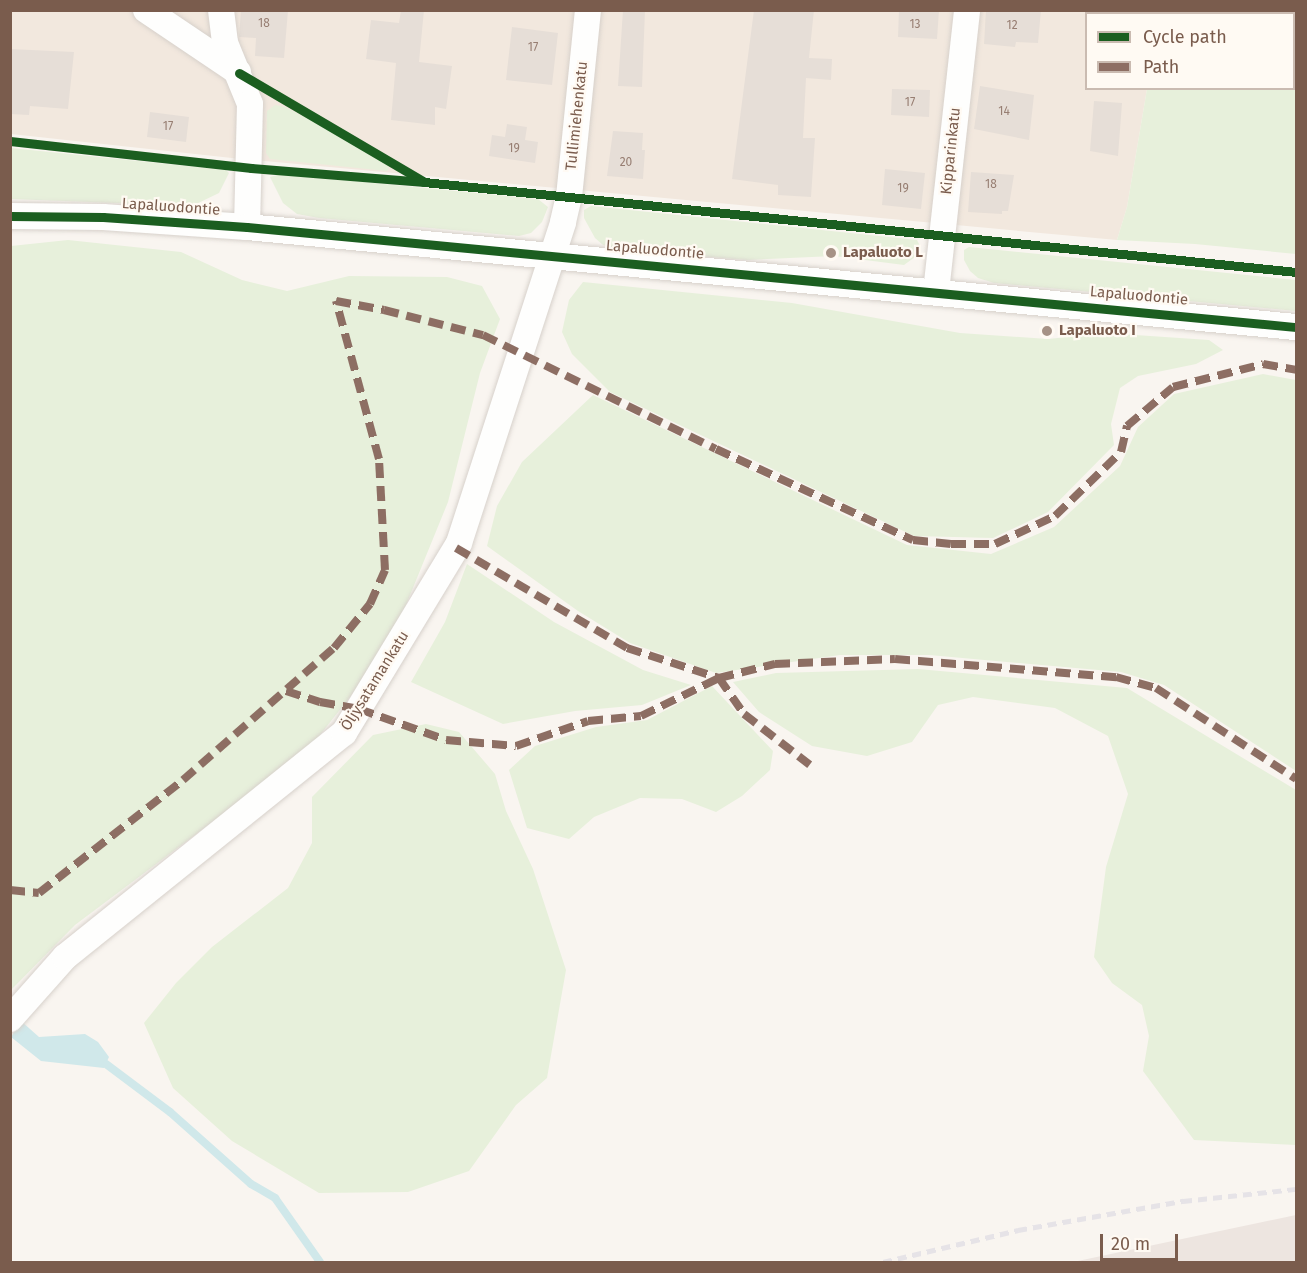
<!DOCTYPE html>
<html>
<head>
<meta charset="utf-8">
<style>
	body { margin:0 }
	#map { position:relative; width:1307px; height:1273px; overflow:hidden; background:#f9f5f0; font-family:"Fira Sans",sans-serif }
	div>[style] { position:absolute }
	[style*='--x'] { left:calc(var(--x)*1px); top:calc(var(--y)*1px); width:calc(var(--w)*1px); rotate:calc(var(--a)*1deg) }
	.residential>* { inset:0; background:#f2e8de }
	.industrial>* { inset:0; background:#ede5e0 }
	.green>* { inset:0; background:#e7f0db }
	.water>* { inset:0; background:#d0e8ea }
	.stream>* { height:8px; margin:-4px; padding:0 4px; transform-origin:4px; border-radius:4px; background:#d0e8ea }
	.building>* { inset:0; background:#e6ded7 }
	.roads { filter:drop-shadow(0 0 2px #d7d1cb) drop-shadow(0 0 2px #d7d1cb) }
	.minor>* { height:26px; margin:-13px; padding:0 13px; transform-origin:13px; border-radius:13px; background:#fefefd }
	.rail>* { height:4.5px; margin-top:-2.25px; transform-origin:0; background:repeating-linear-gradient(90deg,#e6e3e7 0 9px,transparent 0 15px) }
	.quiet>* { height:8px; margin-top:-4px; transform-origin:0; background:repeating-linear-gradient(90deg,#8d6e63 0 15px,transparent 0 23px) }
	.cycleway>* { height:9px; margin:-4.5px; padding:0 4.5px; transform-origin:4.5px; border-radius:4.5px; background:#1b5e20 }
	.dots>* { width:16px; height:16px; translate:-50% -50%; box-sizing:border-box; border:3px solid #fffaf3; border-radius:50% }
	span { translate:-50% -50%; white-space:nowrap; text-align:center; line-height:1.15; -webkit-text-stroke:4.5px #fffaf3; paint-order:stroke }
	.number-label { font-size:12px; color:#977e72 }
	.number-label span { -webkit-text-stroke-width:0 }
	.street-label { font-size:15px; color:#7a5c4d }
	.poi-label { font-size:15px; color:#7a5c4d; font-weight:700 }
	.left { translate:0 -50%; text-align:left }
	.frame { position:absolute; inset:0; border:12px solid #7a5c4d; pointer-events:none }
	.legend { position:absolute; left:1085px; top:12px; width:210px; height:78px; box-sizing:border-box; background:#fffaf3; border:2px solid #cabbb1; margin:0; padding:8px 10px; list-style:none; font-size:18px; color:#7a5c4d }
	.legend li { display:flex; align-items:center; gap:12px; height:30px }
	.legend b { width:30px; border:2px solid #cabbb1 }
	.scale { position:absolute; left:1100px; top:1234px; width:78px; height:27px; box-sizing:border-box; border:3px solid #7a5c4d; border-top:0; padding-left:8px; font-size:18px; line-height:21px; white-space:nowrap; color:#7a5c4d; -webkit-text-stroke:4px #fffaf3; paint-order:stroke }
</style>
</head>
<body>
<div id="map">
	<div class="residential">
		<div style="clip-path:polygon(11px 11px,1160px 11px,1159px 14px,1086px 14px,1086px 88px,1147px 89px,1127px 207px,1117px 240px,232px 158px,11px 134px)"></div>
	</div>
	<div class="industrial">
		<div style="clip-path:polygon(1296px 1215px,1296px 1262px,1073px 1262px)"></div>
	</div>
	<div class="green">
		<div style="clip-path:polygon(1160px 11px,1296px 11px,1296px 254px,1195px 244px,1117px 240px,1127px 207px,1147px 89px,1294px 88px,1294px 14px,1159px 13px)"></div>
		<div style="clip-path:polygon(275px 105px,285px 107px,328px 129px,388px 165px,389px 169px,387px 171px,270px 159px,266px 153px,267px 111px)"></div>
		<div style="clip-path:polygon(11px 148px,226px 170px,229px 173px,219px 193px,192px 206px,11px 199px)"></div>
		<div style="clip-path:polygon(281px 174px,538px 199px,548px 207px,542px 222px,531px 233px,519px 236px,319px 218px,297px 214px,283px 203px,270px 177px)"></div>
		<div style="clip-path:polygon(591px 206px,917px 240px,921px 248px,919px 254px,904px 265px,834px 256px,747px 260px,626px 250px,603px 245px,595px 238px,584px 218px,584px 210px)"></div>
		<div style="clip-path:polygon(68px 240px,181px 252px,242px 280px,287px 291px,349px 276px,447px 277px,482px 286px,500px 319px,480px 373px,448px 502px,388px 649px,308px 750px,75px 925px,11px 990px,11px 246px)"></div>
		<div style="clip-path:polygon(969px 247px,1296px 280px,1296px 311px,994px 283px,978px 278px,970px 271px,964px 260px,964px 250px)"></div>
		<div style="clip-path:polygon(583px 282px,792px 303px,960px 333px,1048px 339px,1106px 333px,1209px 340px,1223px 350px,1196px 364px,1138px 376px,1120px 388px,1111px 424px,1114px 445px,1048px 512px,993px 538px,914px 536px,610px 392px,572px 354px,562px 332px,569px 300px)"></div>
		<div style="clip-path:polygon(1263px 374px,1296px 380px,1296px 771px,1164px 685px,1121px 672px,929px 655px,840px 655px,716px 673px,630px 643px,578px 611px,487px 546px,497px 506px,522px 462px,593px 395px,907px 545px,991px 554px,1054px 527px,1120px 466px,1138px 427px,1174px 394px)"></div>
		<div style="clip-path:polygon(467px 564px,554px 622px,643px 670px,691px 685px,642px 705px,575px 711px,503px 724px,411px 682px,445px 622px)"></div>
		<div style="clip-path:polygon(918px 669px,1127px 688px,1296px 790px,1296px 1145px,1194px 1140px,1143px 1071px,1149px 1036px,1142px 1005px,1112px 983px,1094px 957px,1106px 867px,1128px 794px,1108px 736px,1055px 708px,973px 697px,938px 705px,912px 742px,867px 756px,812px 746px,759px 712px,733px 682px,776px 673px)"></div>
		<div style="clip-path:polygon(712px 686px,773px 751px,770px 770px,742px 796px,716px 812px,682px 799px,640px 798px,594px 817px,569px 839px,527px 828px,509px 770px,535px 746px,596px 727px,647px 720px)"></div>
		<div style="clip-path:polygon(426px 724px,459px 732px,495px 774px,506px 811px,533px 869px,566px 970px,547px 1078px,516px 1105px,469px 1171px,408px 1192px,319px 1193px,232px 1141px,173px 1088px,144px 1023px,176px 983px,212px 947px,288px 888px,312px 843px,312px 797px,373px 735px)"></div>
	</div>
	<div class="water">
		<div style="clip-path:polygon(21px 1021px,39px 1037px,85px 1034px,98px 1042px,109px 1057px,104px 1068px,41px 1061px,11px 1037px)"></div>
	</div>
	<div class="stream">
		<div style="--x:106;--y:1064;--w:80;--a:36.9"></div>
		<div style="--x:170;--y:1112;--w:108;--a:41.6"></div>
		<div style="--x:251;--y:1184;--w:28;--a:30"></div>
		<div style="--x:275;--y:1198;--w:78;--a:54.9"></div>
	</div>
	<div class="building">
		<div style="clip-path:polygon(241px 10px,288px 10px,284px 58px,255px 56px,256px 38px,239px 37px)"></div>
		<div style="clip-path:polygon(401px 10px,424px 10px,419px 62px,452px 66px,446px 109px,435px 107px,435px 125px,391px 120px,396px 63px,366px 59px,371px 20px,399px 23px)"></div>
		<div style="clip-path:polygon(623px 10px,645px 10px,642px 87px,618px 86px)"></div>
		<div style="clip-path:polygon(754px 10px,814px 10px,809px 58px,832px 59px,831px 80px,806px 78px,803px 138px,815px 138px,811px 197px,778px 195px,778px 185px,732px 179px)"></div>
		<div style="clip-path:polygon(899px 10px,939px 10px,937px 39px,898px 37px)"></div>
		<div style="clip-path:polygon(986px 10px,1041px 10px,1038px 43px,1016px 42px,1015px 47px,984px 44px)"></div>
		<div style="clip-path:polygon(512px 27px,558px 33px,552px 85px,506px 80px)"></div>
		<div style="clip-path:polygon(10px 49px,74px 52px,68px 109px,30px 106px,29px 115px,10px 114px)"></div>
		<div style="clip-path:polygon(980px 86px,1034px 95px,1029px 140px,974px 129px)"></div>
		<div style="clip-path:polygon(892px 89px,930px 90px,929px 117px,891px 115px)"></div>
		<div style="clip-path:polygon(1094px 101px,1122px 103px,1118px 156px,1090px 151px)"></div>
		<div style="clip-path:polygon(150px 112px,189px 117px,186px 142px,147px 137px)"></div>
		<div style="clip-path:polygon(507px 124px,527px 127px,525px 140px,538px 142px,535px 163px,489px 156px,492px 135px,505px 137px)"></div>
		<div style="clip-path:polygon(613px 131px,643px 133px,642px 150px,645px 150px,643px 179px,607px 176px)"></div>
		<div style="clip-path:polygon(885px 169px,925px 173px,921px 209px,882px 205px)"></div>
		<div style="clip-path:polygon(971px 172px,1014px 175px,1008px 211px,1002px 211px,1002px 214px,968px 212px)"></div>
	</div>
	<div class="roads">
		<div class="minor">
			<div style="--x:146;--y:10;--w:111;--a:34"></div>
			<div style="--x:221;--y:10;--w:33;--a:83"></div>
			<div style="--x:225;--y:43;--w:66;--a:67.7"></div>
			<div style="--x:250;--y:104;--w:123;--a:91.4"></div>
			<div style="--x:10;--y:216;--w:93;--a:0.6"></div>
			<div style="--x:103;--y:217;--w:144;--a:4"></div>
			<div style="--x:247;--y:227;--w:1054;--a:5.45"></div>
			<div style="--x:936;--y:292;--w:284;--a:-83.7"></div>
			<div style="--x:10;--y:1019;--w:83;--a:-48.4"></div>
			<div style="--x:65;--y:957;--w:358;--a:-38.8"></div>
			<div style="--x:344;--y:733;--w:222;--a:-58.8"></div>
			<div style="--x:459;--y:543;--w:337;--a:-72"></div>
			<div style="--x:563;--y:222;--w:26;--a:-77"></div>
			<div style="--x:569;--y:197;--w:188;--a:-84.2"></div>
		</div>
	</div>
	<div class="rail">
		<div style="--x:883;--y:1262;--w:139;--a:-13.3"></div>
		<div style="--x:1018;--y:1230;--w:168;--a:-10"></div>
		<div style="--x:1183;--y:1201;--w:114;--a:-6.1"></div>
	</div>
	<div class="quiet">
		<div style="--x:456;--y:548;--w:198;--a:30.3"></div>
		<div style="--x:627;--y:648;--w:97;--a:18.1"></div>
		<div style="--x:719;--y:678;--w:58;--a:-14"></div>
		<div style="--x:775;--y:664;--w:120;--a:-2.4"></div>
		<div style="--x:895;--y:659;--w:222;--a:4.7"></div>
		<div style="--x:1116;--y:677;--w:41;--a:15.4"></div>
		<div style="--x:1156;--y:688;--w:167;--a:33"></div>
		<div style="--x:286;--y:691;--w:36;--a:18"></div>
		<div style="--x:320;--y:702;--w:40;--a:10"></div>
		<div style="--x:359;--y:709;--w:92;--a:19.6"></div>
		<div style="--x:446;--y:740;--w:70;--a:4.9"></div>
		<div style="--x:516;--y:746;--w:76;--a:-19.1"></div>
		<div style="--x:588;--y:721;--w:53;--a:-5.4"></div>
		<div style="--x:641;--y:716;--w:87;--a:-26"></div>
		<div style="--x:719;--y:678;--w:44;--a:55.2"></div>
		<div style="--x:744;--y:714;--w:83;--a:37.7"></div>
		<div style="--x:10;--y:890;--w:29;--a:6"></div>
		<div style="--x:39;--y:893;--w:183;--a:-38.1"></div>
		<div style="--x:183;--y:780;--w:201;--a:-41.2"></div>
		<div style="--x:334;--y:648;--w:57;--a:-50.7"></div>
		<div style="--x:370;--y:604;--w:37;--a:-66"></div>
		<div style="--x:385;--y:570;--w:111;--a:-93.1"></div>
		<div style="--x:379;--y:459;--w:164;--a:-105.2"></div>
		<div style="--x:336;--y:301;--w:49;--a:10.6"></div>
		<div style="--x:384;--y:310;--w:102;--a:14.2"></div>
		<div style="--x:483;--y:335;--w:259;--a:26.1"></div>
		<div style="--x:716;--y:449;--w:217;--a:24.8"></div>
		<div style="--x:913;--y:540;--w:38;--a:6"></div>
		<div style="--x:951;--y:544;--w:44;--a:0"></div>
		<div style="--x:995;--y:544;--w:66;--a:-25"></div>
		<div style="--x:1055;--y:516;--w:92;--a:-44.1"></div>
		<div style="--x:1121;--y:452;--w:27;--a:-77"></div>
		<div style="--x:1127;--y:426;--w:60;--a:-40.3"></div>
		<div style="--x:1173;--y:387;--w:93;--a:-14.3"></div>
		<div style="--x:1263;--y:364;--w:34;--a:10"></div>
	</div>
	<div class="cycleway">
		<div style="--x:239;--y:73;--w:213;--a:30.4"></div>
		<div style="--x:10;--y:141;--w:243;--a:6.4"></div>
		<div style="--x:251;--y:168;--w:174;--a:4.6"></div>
		<div style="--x:424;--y:182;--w:877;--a:5.89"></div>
		<div style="--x:10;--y:216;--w:93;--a:0.6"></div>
		<div style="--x:103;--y:217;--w:144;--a:4"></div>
		<div style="--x:247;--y:227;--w:1054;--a:5.45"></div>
	</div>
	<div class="dots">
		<div style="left:831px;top:253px;background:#a69286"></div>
		<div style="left:1047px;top:331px;background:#a69286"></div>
	</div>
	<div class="number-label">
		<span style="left:264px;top:24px">18</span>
		<span style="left:915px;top:25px">13</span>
		<span style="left:1012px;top:26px">12</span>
		<span style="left:533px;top:48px">17</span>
		<span style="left:910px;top:103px">17</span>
		<span style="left:1004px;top:112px">14</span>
		<span style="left:168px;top:127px">17</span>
		<span style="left:514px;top:149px">19</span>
		<span style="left:626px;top:163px">20</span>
		<span style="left:991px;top:185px">18</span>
		<span style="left:903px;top:189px">19</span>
	</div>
	<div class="street-label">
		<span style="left:577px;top:116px;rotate:-84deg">Tullimiehenkatu</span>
		<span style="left:951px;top:151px;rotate:-84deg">Kipparinkatu</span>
		<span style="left:171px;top:207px;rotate:4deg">Lapaluodontie</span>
		<span style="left:655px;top:250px;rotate:5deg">Lapaluodontie</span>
		<span style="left:1139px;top:296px;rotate:5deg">Lapaluodontie</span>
		<span style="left:375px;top:681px;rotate:-58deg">Öljysatamankatu</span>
	</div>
	<div class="poi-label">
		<span class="left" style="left:843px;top:253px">Lapaluoto L</span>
		<span class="left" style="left:1059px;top:331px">Lapaluoto I</span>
	</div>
	<div class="frame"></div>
	<ul class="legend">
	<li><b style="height:8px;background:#1b5e20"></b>Cycle path</li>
	<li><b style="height:8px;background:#8d6e63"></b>Path</li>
	</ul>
	<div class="scale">20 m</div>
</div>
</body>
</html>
